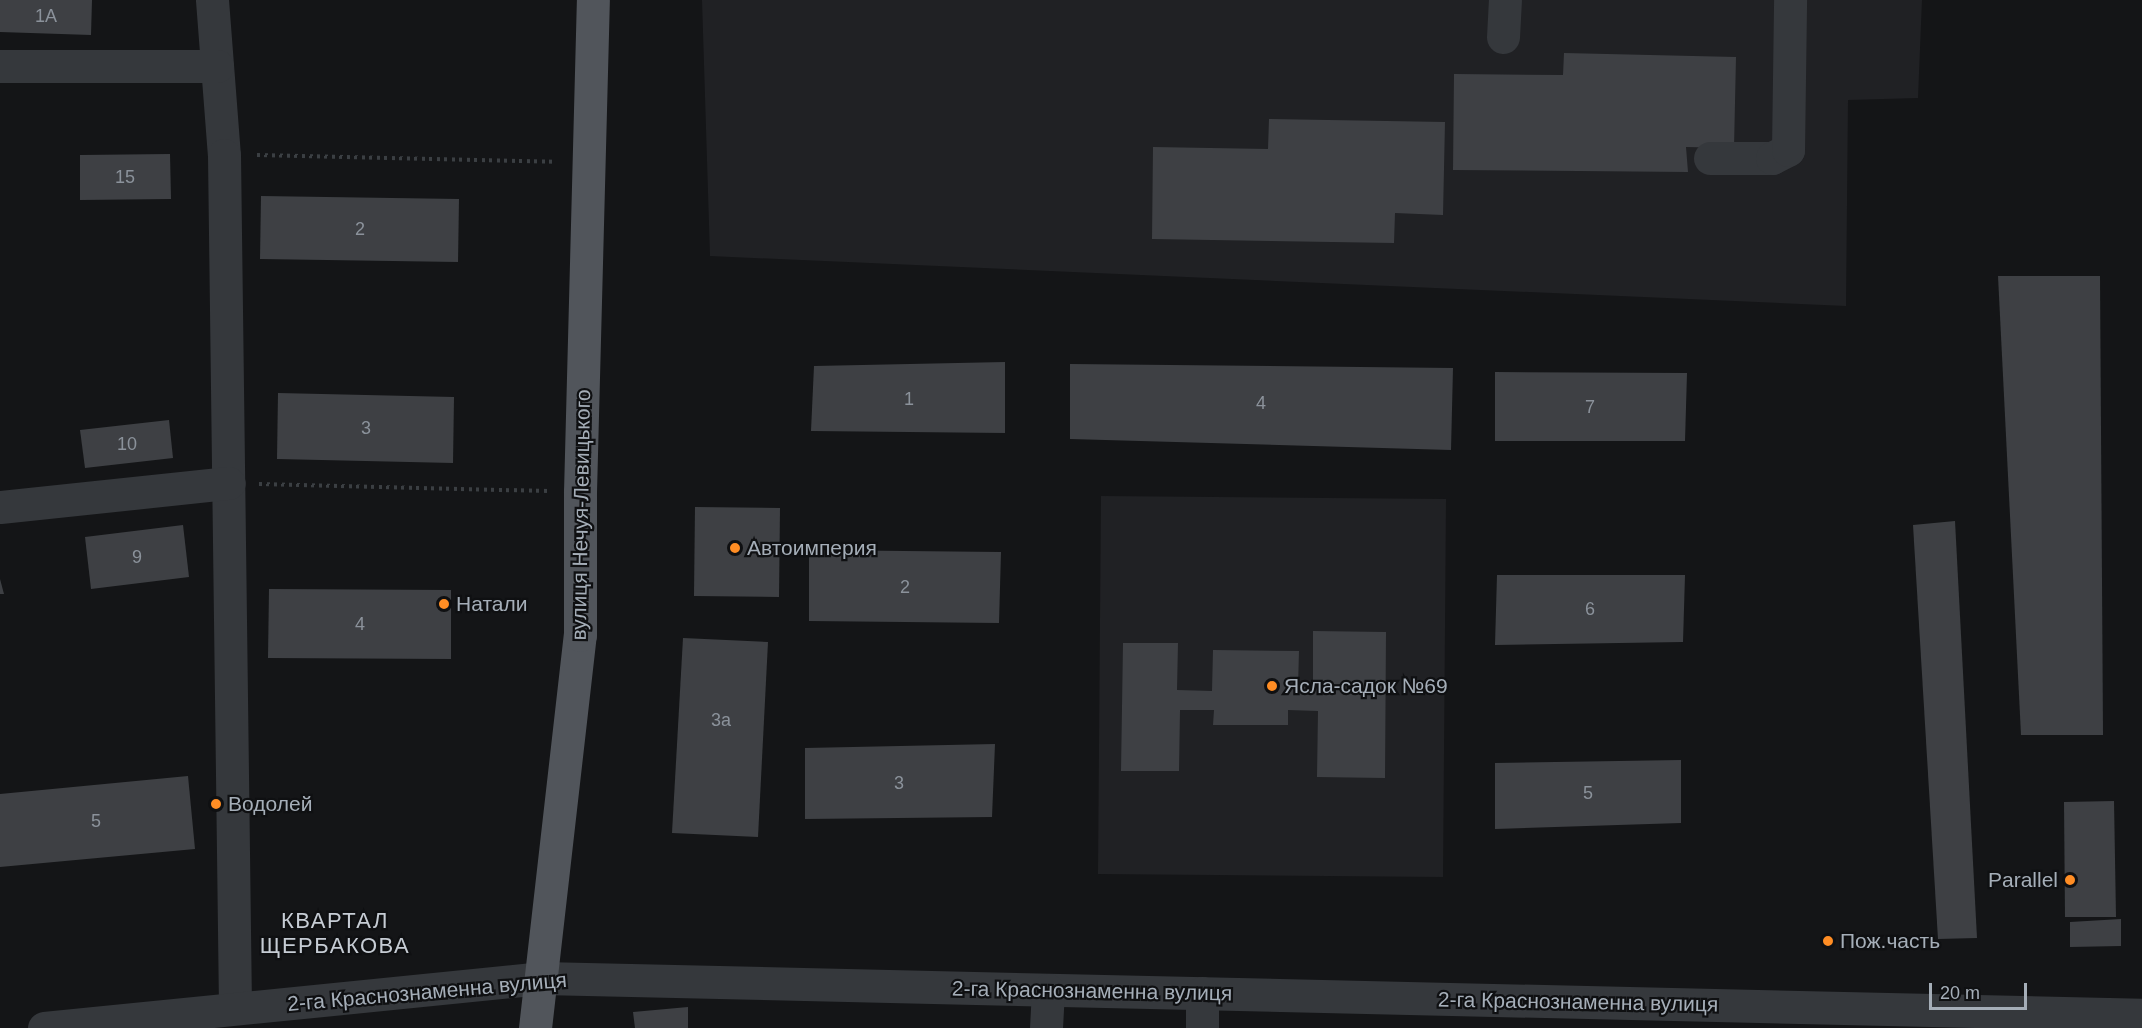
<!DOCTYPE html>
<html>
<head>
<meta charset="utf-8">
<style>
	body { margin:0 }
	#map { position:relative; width:2142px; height:1028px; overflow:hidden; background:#141517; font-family:Helvetica,sans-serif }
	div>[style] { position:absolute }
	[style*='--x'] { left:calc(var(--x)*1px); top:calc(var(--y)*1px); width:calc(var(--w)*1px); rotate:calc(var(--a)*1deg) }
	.built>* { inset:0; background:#202124 }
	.building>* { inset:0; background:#3e4044 }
	.path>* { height:4px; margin-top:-2px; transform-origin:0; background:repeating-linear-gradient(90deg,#3b3f43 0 3px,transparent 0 7.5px) }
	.minor>* { height:33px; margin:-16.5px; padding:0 16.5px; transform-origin:16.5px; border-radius:16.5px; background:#35383c }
	.major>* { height:33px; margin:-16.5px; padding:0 16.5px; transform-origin:16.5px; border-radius:16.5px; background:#51555b }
	.dots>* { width:16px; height:16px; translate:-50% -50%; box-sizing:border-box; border:3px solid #0f1012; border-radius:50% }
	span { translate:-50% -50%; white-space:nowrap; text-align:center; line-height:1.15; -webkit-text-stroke:4.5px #0f1012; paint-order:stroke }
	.number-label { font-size:18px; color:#8b929b }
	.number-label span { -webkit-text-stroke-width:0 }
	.street-label { font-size:21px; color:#a5aeb8 }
	.poi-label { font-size:21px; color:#a5aeb8 }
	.left { translate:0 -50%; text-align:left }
	.right { translate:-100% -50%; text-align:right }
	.neighbourhood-label { font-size:22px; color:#c6ccd4; letter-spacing:1.5px }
	.scale { position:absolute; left:1929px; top:983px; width:98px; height:27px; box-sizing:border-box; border:3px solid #a5aeb8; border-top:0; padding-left:8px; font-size:18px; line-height:21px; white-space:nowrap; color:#a5aeb8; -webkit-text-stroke:4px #0f1012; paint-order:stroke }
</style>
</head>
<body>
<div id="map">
	<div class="built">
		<div style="clip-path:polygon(702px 0,1922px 0,1918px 98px,1848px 100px,1846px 306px,710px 256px)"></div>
		<div style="clip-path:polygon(1101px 496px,1446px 499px,1443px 877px,1098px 874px)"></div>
	</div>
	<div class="building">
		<div style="clip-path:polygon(0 0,92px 0,91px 35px,0 32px)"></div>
		<div style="clip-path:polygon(1564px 53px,1736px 57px,1734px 148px,1686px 147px,1688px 172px,1453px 170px,1454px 74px,1563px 75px)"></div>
		<div style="clip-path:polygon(1269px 119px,1445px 122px,1443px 215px,1395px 213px,1394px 243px,1152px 239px,1153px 147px,1268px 149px)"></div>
		<div style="clip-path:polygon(170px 154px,171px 199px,80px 200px,80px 155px)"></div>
		<div style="clip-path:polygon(261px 196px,459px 199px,458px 262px,260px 259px)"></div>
		<div style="clip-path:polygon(1998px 276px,2100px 276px,2103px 735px,2021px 735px)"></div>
		<div style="clip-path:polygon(1005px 362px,1005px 433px,811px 431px,814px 366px)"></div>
		<div style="clip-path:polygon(1070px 364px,1453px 368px,1451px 450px,1070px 439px)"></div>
		<div style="clip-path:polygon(1495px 372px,1687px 373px,1685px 441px,1495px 441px)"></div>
		<div style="clip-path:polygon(278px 393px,454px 397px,453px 463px,277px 459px)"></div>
		<div style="clip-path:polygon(169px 420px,173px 458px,85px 468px,80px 430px)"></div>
		<div style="clip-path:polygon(695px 507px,780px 508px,779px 597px,694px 596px)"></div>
		<div style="clip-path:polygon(1955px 521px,1977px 938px,1938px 939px,1913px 525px)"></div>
		<div style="clip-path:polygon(183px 525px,189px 577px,91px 589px,85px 537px)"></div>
		<div style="clip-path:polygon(809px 550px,1001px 552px,999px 623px,809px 621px)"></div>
		<div style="clip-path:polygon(1497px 575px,1685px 575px,1683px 642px,1495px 645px)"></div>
		<div style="clip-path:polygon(0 579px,4px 594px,0 594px)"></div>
		<div style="clip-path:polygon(269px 589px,451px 590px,451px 659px,268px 658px)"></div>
		<div style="clip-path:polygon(1313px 631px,1386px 632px,1385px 778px,1317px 777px,1318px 711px,1288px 710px,1288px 725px,1213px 725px,1214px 710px,1180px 710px,1179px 771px,1121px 771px,1123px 643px,1178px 643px,1177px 690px,1212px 691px,1213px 650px,1299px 651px,1298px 687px,1313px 687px)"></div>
		<div style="clip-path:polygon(683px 638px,768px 642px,758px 837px,672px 833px)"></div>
		<div style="clip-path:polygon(995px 744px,992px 817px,805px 819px,805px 748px)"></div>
		<div style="clip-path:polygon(1681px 760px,1681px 823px,1495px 829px,1495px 763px)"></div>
		<div style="clip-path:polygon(188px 776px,195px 849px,0 867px,0 794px)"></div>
		<div style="clip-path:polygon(2114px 801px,2116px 917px,2065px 917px,2064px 802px)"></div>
		<div style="clip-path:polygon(2121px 919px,2121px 946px,2070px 947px,2070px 922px)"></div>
		<div style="clip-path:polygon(688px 1007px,688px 1028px,635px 1028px,633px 1012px)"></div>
	</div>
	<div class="path">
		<div style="--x:257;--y:155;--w:299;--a:1.3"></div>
		<div style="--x:259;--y:484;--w:290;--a:1.4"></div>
	</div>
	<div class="minor">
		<div style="--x:212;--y:0;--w:155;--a:85.6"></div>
		<div style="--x:224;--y:155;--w:853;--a:89.26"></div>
		<div style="--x:1503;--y:37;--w:37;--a:-87"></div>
		<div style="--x:0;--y:66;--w:217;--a:0"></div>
		<div style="--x:1710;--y:158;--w:62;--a:0"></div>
		<div style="--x:1772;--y:158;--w:18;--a:-27"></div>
		<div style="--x:1788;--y:150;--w:150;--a:-89.2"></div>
		<div style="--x:0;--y:507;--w:230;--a:-6"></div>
		<div style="--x:44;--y:1028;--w:501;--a:-5.73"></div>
		<div style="--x:542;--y:978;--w:1600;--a:1.32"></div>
		<div style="--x:1046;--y:1028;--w:38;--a:-87"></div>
		<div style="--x:1202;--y:1028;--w:35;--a:-90"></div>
	</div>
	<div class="major">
		<div style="--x:535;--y:1028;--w:396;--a:-83.5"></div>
		<div style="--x:580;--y:635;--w:143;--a:-90"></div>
		<div style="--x:580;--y:492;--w:492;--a:-88.5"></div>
	</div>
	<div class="dots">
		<div style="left:735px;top:548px;background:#ff8d24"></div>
		<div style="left:444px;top:604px;background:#ff8d24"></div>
		<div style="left:1272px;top:686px;background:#ff8d24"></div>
		<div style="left:216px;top:804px;background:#ff8d24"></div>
		<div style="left:2070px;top:880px;background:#ff8d24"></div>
		<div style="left:1828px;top:941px;background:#ff8d24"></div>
	</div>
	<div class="number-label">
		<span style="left:46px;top:16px">1А</span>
		<span style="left:125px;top:177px">15</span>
		<span style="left:360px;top:229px">2</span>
		<span style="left:909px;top:399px">1</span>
		<span style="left:1261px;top:403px">4</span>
		<span style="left:1590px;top:407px">7</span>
		<span style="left:366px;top:428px">3</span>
		<span style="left:127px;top:444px">10</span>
		<span style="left:137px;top:557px">9</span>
		<span style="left:905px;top:587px">2</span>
		<span style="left:1590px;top:609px">6</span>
		<span style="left:360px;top:624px">4</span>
		<span style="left:721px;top:720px">3а</span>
		<span style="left:899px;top:783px">3</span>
		<span style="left:1588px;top:793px">5</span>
		<span style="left:96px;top:821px">5</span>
	</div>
	<div class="street-label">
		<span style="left:581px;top:515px;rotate:-89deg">вулиця Нечуя-Левицького</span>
		<span style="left:1092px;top:991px;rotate:1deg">2-га Краснознаменна вулиця</span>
		<span style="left:427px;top:992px;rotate:-5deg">2-га Краснознаменна вулиця</span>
		<span style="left:1578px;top:1002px;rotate:1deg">2-га Краснознаменна вулиця</span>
	</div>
	<div class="poi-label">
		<span class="left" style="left:747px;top:548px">Автоимперия</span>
		<span class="left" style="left:456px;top:604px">Натали</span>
		<span class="left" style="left:1284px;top:686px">Ясла-садок №69</span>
		<span class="left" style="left:228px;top:804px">Водолей</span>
		<span class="right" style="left:2058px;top:880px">Parallel</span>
		<span class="left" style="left:1840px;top:941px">Пож.часть</span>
	</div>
	<div class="neighbourhood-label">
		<span style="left:335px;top:933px">КВАРТАЛ<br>ЩЕРБАКОВА</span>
	</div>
	<div class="scale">20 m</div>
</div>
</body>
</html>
